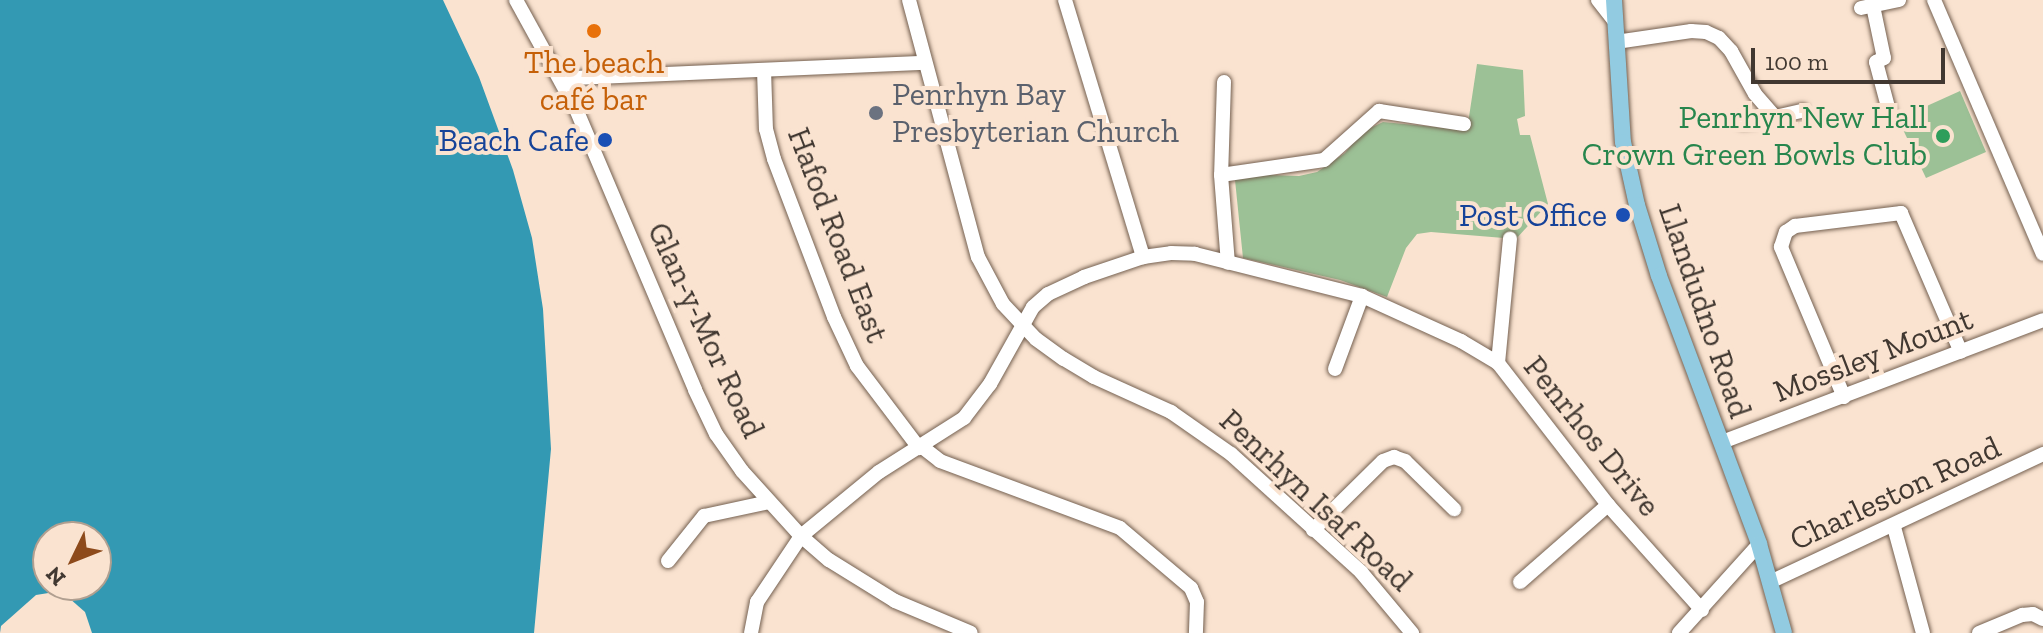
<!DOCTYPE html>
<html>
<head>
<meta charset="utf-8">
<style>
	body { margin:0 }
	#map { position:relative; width:2043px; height:633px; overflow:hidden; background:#fae3d0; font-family:"Zilla Slab",serif }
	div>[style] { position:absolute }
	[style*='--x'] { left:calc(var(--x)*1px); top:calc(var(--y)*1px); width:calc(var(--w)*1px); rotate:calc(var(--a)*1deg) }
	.green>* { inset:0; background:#9cc196 }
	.water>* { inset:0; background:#3399b3 }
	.pier>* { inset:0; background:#fae3d0 }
	.roads { filter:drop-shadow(0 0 2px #746050) drop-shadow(0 0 2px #746050) }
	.minor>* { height:14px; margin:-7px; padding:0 7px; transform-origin:7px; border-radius:7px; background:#fff }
	.major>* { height:16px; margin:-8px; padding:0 8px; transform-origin:8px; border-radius:8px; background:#92cbe1 }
	.dots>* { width:22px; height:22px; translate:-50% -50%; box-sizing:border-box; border:4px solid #fae3d0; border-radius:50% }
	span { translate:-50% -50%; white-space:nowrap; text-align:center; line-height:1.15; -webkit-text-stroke:8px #fae3d0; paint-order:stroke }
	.food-label { font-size:32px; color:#c56008 }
	.worship-label { font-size:32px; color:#5b616d }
	.left { translate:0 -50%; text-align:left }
	.leisure-label { font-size:32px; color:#27864d }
	.right { translate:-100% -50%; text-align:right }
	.transit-label { font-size:32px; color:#164399 }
	.street-label { font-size:32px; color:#413831 }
	.north { position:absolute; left:32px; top:521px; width:80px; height:80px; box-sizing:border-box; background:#fae3d0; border:2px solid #b09f90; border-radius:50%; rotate:227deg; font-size:22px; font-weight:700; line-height:32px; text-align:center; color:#413831 }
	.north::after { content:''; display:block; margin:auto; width:28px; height:36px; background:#8d4a1b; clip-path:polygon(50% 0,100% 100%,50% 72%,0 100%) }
	.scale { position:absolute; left:1751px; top:48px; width:194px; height:36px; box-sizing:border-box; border:4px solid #413831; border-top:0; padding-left:10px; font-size:24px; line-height:28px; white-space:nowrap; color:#413831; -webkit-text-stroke:6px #fae3d0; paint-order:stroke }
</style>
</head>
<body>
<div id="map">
	<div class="green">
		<div style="clip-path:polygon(1477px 64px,1523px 70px,1525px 116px,1517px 119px,1520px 135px,1530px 135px,1548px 204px,1516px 239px,1431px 232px,1417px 234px,1406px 248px,1387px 297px,1340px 280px,1243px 258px,1235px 180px,1246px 174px,1299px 176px,1317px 172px,1345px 153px,1362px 132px,1383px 122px,1467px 130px)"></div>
		<div style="clip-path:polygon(1960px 91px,1986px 152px,1926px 178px,1898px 119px)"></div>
	</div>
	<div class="water">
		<div style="clip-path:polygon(evenodd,0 0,443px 0,479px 77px,513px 170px,532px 238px,543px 309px,551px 449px,534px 633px,0 633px,0 0,48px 537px,96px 537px,96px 585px,48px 585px,48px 537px)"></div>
	</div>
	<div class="pier">
		<div style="clip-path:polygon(61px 591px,85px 612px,92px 633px,0 633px,1px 626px,36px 595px)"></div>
	</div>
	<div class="roads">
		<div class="minor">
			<div style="--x:516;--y:0;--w:124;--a:61.2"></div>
			<div style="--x:576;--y:109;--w:305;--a:67"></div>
			<div style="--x:695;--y:390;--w:49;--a:64.5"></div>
			<div style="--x:716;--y:434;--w:45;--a:54.9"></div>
			<div style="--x:742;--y:471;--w:88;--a:47.8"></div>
			<div style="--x:801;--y:536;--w:37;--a:41"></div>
			<div style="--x:829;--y:560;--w:78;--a:31.8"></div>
			<div style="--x:895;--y:601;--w:82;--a:22.8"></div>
			<div style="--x:909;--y:0;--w:266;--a:75"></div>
			<div style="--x:978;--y:257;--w:53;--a:62"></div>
			<div style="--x:1003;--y:304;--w:48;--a:46.7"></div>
			<div style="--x:1036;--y:339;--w:34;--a:36"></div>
			<div style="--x:1064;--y:359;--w:35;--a:31"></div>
			<div style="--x:1094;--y:377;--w:85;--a:24.4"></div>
			<div style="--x:1171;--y:412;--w:73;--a:35"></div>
			<div style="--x:1231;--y:454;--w:176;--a:42.2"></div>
			<div style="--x:1361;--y:572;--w:80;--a:50.1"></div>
			<div style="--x:1065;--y:0;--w:269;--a:73.1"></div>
			<div style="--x:1598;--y:0;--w:28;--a:52"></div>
			<div style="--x:1934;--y:0;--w:276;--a:66.8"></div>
			<div style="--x:1873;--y:6;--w:53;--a:78.1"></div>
			<div style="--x:1884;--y:58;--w:9;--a:153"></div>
			<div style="--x:1876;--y:62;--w:51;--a:75.1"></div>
			<div style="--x:1861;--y:8;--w:39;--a:-12"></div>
			<div style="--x:1616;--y:42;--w:76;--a:-8.3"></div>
			<div style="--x:1691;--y:31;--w:15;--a:4"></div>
			<div style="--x:1706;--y:32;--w:14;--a:25"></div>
			<div style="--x:1719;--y:38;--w:18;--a:47"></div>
			<div style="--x:1731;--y:51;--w:49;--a:60.8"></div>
			<div style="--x:1755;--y:94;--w:30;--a:49"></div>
			<div style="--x:1775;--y:117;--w:28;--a:-13"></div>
			<div style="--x:764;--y:70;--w:59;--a:88.1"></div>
			<div style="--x:766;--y:129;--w:31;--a:75"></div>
			<div style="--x:774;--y:159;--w:169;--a:69.2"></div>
			<div style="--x:834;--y:317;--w:54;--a:64.9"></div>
			<div style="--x:857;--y:366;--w:103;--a:52.9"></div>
			<div style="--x:1224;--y:82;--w:93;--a:91.8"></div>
			<div style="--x:1221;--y:175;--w:88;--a:85.5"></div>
			<div style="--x:563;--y:83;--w:13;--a:-23"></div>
			<div style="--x:575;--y:78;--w:349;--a:-2.5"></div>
			<div style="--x:1743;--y:122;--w:32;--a:-9"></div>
			<div style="--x:1221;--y:175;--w:104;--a:-8.3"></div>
			<div style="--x:1324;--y:160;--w:74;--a:-41.7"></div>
			<div style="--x:1379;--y:111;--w:86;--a:8.7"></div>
			<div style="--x:1498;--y:363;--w:125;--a:-84.5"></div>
			<div style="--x:1335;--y:369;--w:78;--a:-69.7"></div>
			<div style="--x:1844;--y:397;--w:163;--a:-112.8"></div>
			<div style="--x:1781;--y:247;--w:16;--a:-72"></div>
			<div style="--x:1786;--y:232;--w:11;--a:-34"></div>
			<div style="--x:1795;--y:226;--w:107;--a:-7"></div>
			<div style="--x:1901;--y:213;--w:151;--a:66.7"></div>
			<div style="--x:1722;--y:442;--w:343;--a:-20.8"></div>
			<div style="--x:921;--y:446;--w:24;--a:38"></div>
			<div style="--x:940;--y:461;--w:192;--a:20.4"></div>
			<div style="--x:1120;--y:528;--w:93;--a:40.2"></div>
			<div style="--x:1191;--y:588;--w:15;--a:67"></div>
			<div style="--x:1197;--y:602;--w:31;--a:92"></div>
			<div style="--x:1894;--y:527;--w:110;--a:74.7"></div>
			<div style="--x:1313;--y:530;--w:98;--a:-44.6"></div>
			<div style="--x:1383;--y:461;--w:12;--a:-20"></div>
			<div style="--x:1394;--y:457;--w:12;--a:20"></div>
			<div style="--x:1405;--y:461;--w:69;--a:44.4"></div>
			<div style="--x:668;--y:561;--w:58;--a:-51.3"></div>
			<div style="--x:704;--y:516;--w:66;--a:-12.2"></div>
			<div style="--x:1520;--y:582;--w:117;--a:-41.2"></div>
			<div style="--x:1770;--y:582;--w:302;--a:-25.1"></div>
			<div style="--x:751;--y:633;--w:32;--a:-79"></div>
			<div style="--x:757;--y:602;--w:79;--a:-56.3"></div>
			<div style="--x:801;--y:536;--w:101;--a:-39.4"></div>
			<div style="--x:879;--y:472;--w:101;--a:-32.4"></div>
			<div style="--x:964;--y:418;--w:43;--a:-52.6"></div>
			<div style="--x:990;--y:384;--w:88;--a:-60.8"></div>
			<div style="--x:1033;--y:307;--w:20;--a:-41"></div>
			<div style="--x:1048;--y:294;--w:40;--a:-25"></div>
			<div style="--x:1084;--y:277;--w:62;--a:-18.7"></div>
			<div style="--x:1143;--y:257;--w:28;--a:-8"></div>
			<div style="--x:1171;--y:253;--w:24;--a:2"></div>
			<div style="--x:1195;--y:254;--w:172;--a:14.1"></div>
			<div style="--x:1362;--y:296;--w:109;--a:24.4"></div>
			<div style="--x:1461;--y:341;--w:43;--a:30.7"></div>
			<div style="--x:1498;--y:363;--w:180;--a:52.2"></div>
			<div style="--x:1608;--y:505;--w:141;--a:48.2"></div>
			<div style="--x:1679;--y:633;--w:120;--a:-48"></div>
			<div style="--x:1979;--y:633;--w:47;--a:-22.7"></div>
			<div style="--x:2022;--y:615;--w:11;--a:-5"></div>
			<div style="--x:2033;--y:614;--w:11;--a:27"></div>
		</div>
		<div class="major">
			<div style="--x:1614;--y:0;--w:142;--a:86.4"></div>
			<div style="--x:1623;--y:142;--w:65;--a:77.5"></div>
			<div style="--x:1637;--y:205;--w:74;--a:72.8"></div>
			<div style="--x:1659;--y:276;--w:286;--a:69.5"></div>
			<div style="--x:1759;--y:544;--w:92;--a:74.3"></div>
		</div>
	</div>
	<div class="dots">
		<div style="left:594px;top:31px;background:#e8710a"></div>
		<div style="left:876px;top:113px;background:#6b7280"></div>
		<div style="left:1943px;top:136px;background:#2e9e5b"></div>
		<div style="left:605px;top:140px;background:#1a4fb4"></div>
		<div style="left:1623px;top:215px;background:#1a4fb4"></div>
	</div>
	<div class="food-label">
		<span style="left:594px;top:81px">The beach<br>café bar</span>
	</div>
	<div class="worship-label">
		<span class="left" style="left:892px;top:113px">Penrhyn Bay<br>Presbyterian Church</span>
	</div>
	<div class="leisure-label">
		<span class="right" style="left:1927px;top:136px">Penrhyn New Hall<br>Crown Green Bowls Club</span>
	</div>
	<div class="transit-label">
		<span class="right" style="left:589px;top:140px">Beach Cafe</span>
		<span class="right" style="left:1607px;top:215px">Post Office</span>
	</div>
	<div class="street-label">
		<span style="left:838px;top:235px;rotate:69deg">Hafod Road East</span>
		<span style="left:1705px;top:311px;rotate:71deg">Llandudno Road</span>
		<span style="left:706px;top:330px;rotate:65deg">Glan-y-Mor Road</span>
		<span style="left:1873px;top:355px;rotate:-21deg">Mossley Mount</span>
		<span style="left:1592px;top:436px;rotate:51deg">Penrhos Drive</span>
		<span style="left:1895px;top:493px;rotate:-25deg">Charleston Road</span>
		<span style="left:1316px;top:500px;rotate:43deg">Penrhyn Isaf Road</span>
	</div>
	<div class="north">N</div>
	<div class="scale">100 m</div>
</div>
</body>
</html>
